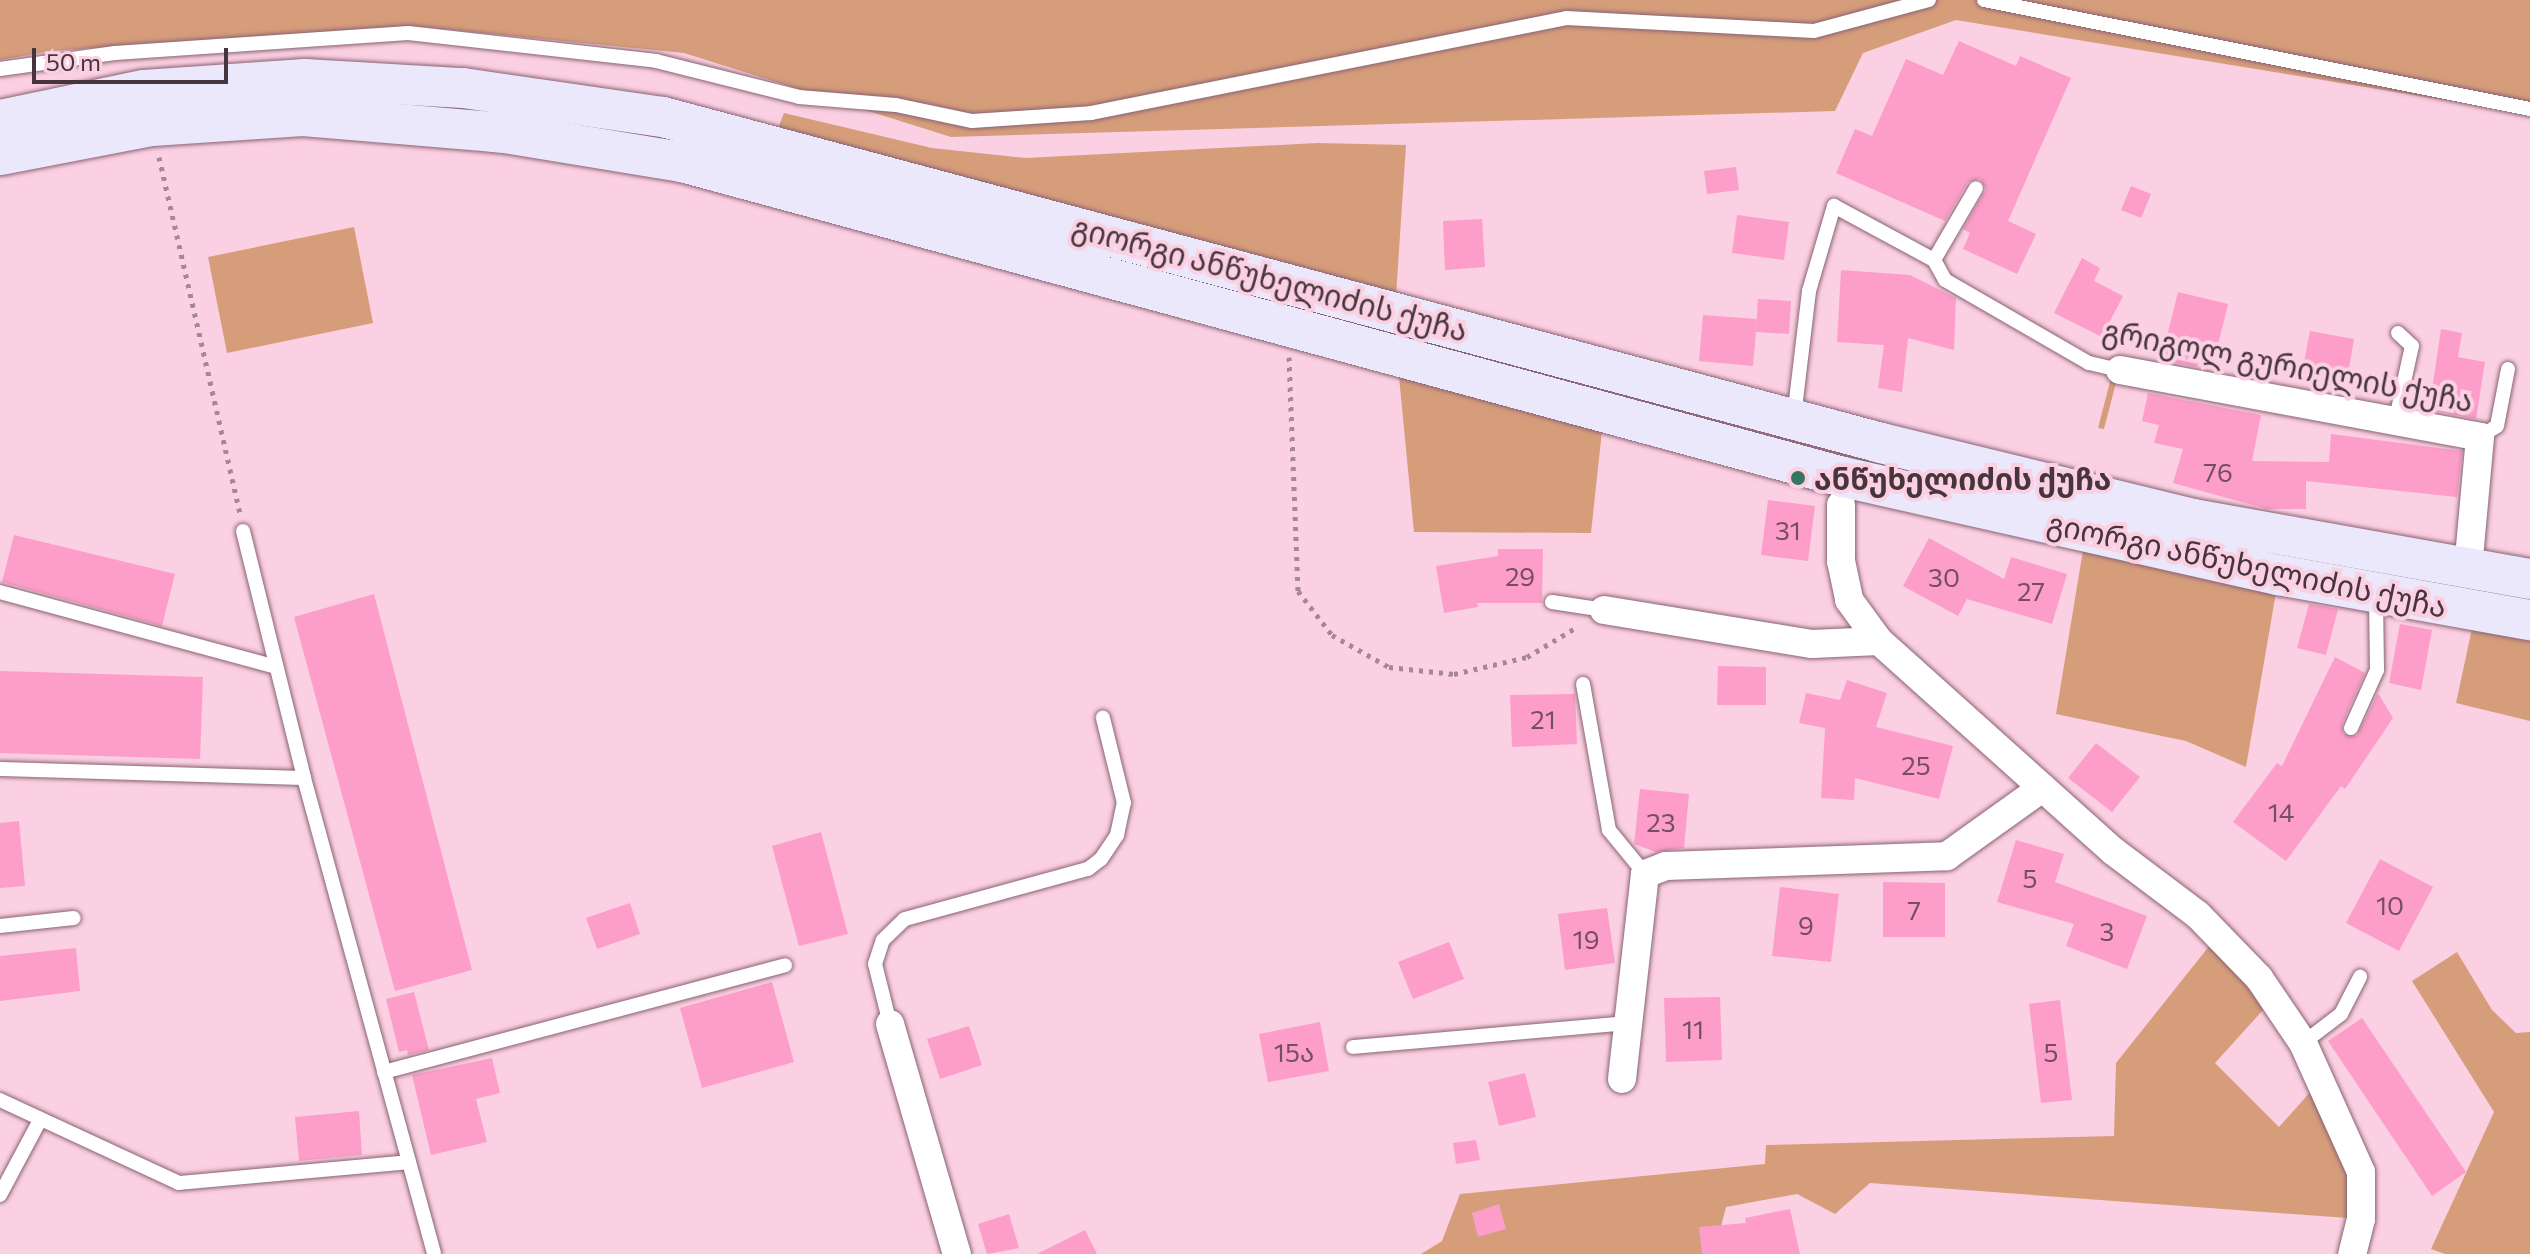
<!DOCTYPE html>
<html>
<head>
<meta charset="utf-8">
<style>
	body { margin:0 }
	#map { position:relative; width:2530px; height:1254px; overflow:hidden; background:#fbd0e2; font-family:Commissioner,"Noto Sans Georgian",sans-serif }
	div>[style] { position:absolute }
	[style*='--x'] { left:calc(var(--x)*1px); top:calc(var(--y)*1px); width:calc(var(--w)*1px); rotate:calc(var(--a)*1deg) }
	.green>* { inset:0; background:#d69d7b }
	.building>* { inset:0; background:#fc9ec9 }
	.path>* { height:5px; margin-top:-2.5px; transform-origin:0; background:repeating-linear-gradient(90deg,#a68894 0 4px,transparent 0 10px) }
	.roads { filter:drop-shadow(0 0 2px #896374) drop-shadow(0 0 2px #896374) }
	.lane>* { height:14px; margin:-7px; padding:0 7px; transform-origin:7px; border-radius:7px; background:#fff }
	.street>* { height:28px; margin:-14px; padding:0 14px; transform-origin:14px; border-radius:14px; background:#fff }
	.secondary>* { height:40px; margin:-20px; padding:0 20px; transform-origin:20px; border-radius:20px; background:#ebe8fb }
	.dots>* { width:22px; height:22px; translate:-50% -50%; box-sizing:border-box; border:4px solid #fbd0e2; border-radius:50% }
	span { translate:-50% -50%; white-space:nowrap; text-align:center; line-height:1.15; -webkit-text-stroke:8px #fbd0e2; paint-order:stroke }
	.number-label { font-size:26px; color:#744f5f }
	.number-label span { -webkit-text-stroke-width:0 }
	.street-label { font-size:30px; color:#46353c }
	.poi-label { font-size:30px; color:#46353c; font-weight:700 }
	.left { translate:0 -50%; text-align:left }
	.scale { position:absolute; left:32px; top:48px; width:196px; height:36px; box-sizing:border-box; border:4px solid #46353c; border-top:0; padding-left:10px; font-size:24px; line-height:28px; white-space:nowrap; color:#46353c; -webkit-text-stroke:6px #fbd0e2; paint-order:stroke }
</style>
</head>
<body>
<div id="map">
	<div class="green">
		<div style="clip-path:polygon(0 0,2530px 0,2530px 114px,1956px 20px,1863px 53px,1835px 111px,951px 137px,684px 53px,411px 26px,51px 51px,0 60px)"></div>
		<div style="clip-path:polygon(784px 113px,932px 148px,1026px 158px,1318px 143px,1406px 145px,1395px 311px,771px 146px)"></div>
		<div style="clip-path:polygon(354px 227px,373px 323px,227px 353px,208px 257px)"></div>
		<div style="clip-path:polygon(1397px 356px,1604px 412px,1591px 533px,1414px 532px)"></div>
		<div style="clip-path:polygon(2111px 378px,2117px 379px,2104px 429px,2098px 428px)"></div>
		<div style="clip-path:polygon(2086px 532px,2279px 575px,2246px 767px,2186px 741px,2056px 714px)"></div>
		<div style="clip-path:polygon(2476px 610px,2530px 620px,2530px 721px,2456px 703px)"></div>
		<div style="clip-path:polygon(2218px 935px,2273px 999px,2215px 1063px,2279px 1127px,2321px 1080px,2361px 1219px,1870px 1183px,1835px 1214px,1797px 1194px,1726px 1207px,1714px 1254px,1421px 1254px,1442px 1241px,1460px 1194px,1765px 1164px,1766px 1145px,2114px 1136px,2116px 1063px)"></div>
		<div style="clip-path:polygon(2457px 952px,2492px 1010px,2516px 1033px,2530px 1032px,2530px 1254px,2445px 1254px,2431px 1249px,2494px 1112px,2412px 981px)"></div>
	</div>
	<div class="building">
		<div style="clip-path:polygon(1959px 41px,2016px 66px,2020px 56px,2071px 78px,2008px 221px,2036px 234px,2017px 274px,1963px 249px,1970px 233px,1963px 229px,1986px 189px,1980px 179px,1968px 182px,1945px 221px,1836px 173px,1855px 129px,1872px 136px,1906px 59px,1943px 75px)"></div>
		<div style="clip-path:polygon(1736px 167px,1739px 190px,1707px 194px,1704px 171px)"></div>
		<div style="clip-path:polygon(2131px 186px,2151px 194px,2141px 218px,2121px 210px)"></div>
		<div style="clip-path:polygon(1737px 215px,1789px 222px,1784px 260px,1732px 253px)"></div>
		<div style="clip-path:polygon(1482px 219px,1485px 267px,1445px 270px,1443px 221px)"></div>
		<div style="clip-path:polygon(2082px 258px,2100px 268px,2094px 281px,2123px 296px,2102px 337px,2054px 313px)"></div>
		<div style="clip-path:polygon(1841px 270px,1910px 275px,1956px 298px,1954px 350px,1908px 338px,1902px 392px,1878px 388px,1884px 345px,1837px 342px)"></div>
		<div style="clip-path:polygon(2178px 292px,2228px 304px,2214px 361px,2199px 358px,2197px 367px,2161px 360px)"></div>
		<div style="clip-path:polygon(1758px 299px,1791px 301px,1789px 334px,1756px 332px)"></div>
		<div style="clip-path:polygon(1703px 315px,1757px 319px,1753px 366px,1699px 361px)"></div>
		<div style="clip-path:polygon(2441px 329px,2462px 333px,2458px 357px,2485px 362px,2476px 419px,2429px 410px)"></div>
		<div style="clip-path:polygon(2310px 331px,2354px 339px,2346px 386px,2301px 378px)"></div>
		<div style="clip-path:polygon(2148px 393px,2261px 415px,2252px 461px,2329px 462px,2331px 434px,2462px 451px,2457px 497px,2306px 481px,2306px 509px,2267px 509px,2173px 483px,2183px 449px,2154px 443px,2159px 425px,2142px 421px)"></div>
		<div style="clip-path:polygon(1768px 500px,1815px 506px,1808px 561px,1761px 555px)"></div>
		<div style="clip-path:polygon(14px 535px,175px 574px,162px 626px,2px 582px)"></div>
		<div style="clip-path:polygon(1929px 538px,2004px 579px,2011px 557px,2067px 574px,2052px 624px,1967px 599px,1958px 616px,1903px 586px)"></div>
		<div style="clip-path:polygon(1498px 549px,1543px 549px,1542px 603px,1477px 603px,1478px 607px,1444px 613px,1436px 566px,1498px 556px)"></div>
		<div style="clip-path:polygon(374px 594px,472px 970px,395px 991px,294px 617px)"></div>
		<div style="clip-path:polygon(2309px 604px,2338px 609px,2326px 655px,2297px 648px)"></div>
		<div style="clip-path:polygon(2400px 624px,2432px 630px,2421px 690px,2389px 683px)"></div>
		<div style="clip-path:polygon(2335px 657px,2365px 673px,2342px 724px,2343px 734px,2357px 736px,2378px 693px,2393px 718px,2345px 789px,2341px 786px,2286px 861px,2233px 822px,2277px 763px,2282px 766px)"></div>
		<div style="clip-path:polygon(1718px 666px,1766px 667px,1766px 705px,1717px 705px)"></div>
		<div style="clip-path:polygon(0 671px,203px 677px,200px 759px,0 753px)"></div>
		<div style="clip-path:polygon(1847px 680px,1887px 693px,1876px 727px,1953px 746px,1939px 799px,1855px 778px,1854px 800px,1821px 798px,1825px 728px,1799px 723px,1806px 693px,1840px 700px)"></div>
		<div style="clip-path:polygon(1575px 694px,1577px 744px,1512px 747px,1510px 695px)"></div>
		<div style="clip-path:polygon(2096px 743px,2140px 777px,2112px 812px,2068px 778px)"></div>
		<div style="clip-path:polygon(1640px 789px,1689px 794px,1684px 848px,1656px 852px,1634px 844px)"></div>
		<div style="clip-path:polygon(19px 821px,25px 886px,0 888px,0 823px)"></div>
		<div style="clip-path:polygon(821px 832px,848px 934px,799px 946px,772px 846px)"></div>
		<div style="clip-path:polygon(2016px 840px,2064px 854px,2055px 882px,2147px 916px,2127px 969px,2066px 946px,2074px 924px,1997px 902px)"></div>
		<div style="clip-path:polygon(2380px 859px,2433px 887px,2399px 951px,2346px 923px)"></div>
		<div style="clip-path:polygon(1883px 882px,1945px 883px,1945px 937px,1883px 937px)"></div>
		<div style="clip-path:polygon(1780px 887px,1839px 894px,1831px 962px,1772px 956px)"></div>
		<div style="clip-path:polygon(630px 903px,640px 934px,597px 949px,586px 918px)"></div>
		<div style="clip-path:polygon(1607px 908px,1615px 963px,1565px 970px,1558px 914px)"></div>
		<div style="clip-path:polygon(1449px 942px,1464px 979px,1413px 999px,1398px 962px)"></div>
		<div style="clip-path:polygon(76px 948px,80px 991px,0 1001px,0 956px)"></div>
		<div style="clip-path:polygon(772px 982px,794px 1062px,702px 1088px,680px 1008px)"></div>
		<div style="clip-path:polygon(414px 992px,429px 1050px,408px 1055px,407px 1050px,399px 1052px,386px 999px)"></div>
		<div style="clip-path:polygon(1720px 997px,1722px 1060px,1666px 1062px,1664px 998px)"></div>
		<div style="clip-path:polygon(2060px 1000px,2072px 1100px,2041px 1103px,2029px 1004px)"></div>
		<div style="clip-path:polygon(2362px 1018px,2466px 1172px,2432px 1196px,2328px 1041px)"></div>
		<div style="clip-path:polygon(1320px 1022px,1329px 1071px,1268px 1082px,1259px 1034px)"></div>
		<div style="clip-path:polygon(969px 1026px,982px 1065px,940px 1079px,927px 1039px)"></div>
		<div style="clip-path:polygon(492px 1058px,500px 1093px,476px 1099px,487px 1142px,431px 1155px,412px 1075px)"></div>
		<div style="clip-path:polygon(1525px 1073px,1536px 1117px,1499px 1126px,1488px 1082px)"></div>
		<div style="clip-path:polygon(359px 1111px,362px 1155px,299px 1161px,295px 1117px)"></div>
		<div style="clip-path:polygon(1476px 1140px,1480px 1160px,1456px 1164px,1453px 1143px)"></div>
		<div style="clip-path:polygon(1499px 1204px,1506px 1229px,1478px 1237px,1472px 1213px)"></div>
		<div style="clip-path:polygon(1790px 1209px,1800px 1254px,1702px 1254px,1699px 1227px,1746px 1223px,1745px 1218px)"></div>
		<div style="clip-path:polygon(1009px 1214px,1019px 1248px,987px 1254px,978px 1224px)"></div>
		<div style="clip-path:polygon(1085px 1230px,1097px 1254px,1037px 1254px)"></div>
	</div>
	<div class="path">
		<div style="--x:159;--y:157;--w:366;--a:77.2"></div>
		<div style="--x:1289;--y:357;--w:234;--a:87.8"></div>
		<div style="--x:1298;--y:591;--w:56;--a:52.3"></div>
		<div style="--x:1332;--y:635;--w:65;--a:29.3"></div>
		<div style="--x:1389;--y:667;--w:65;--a:6.1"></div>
		<div style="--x:1454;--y:674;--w:75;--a:-13.1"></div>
		<div style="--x:1527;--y:657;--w:58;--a:-31"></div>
	</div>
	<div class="roads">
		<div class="lane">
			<div style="--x:1984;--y:0;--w:557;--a:11.29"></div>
			<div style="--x:0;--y:69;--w:116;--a:-7.9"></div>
			<div style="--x:115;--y:53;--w:294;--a:-3.9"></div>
			<div style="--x:408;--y:33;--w:250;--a:6.4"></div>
			<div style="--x:656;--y:61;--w:147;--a:14.1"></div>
			<div style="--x:799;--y:97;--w:97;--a:4.7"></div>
			<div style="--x:896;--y:105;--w:78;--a:11.9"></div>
			<div style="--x:972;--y:121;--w:119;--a:-3.8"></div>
			<div style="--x:1091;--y:113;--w:484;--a:-11.3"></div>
			<div style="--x:1566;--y:18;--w:248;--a:3"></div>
			<div style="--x:1814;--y:31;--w:119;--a:-15.1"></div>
			<div style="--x:1934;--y:260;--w:83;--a:-59.7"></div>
			<div style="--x:1794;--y:417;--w:127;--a:-83.2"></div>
			<div style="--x:1809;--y:291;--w:89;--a:-73.6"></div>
			<div style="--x:1834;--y:206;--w:114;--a:28.4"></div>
			<div style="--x:1934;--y:260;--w:23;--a:61"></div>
			<div style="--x:1945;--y:280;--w:166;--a:30"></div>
			<div style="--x:2089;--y:363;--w:32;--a:13"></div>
			<div style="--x:2395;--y:423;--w:79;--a:-77.6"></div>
			<div style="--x:2412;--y:346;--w:19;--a:-137"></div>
			<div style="--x:2480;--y:437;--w:20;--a:-33"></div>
			<div style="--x:2497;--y:426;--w:58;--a:-79.1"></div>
			<div style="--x:243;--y:531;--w:254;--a:76.1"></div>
			<div style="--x:304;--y:778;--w:493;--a:74.7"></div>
			<div style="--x:0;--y:592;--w:286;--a:15.2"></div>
			<div style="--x:1552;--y:602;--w:53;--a:8.7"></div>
			<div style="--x:1583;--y:684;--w:148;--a:79.9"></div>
			<div style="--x:1609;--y:830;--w:57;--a:50.7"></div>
			<div style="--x:2351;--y:728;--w:64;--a:-65.9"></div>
			<div style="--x:2377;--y:670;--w:73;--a:-90.8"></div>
			<div style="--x:0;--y:769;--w:304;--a:1.7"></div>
			<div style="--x:0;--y:926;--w:74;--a:-6.2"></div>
			<div style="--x:890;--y:1024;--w:62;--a:-104"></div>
			<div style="--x:875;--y:964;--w:25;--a:-72"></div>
			<div style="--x:883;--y:940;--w:30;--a:-44"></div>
			<div style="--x:905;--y:919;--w:190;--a:-15.3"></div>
			<div style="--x:1088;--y:869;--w:16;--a:-38"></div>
			<div style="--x:1101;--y:859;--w:29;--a:-56"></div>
			<div style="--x:1117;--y:835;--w:33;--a:-78"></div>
			<div style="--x:1124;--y:803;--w:88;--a:-103.9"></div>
			<div style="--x:2303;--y:1043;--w:48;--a:-37.3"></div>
			<div style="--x:2341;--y:1014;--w:42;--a:-62.8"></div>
			<div style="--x:1353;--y:1047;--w:275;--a:-5"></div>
			<div style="--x:384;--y:1072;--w:415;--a:-14.9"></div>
			<div style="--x:0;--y:1100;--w:197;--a:24.9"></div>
			<div style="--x:179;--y:1183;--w:231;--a:-5.2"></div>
			<div style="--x:0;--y:1195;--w:83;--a:-61.9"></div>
		</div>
		<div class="street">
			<div style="--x:2120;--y:370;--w:366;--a:10.5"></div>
			<div style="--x:2480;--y:437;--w:132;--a:95.2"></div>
			<div style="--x:1841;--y:505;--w:56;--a:90"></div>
			<div style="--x:1841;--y:561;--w:40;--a:78"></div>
			<div style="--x:1849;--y:600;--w:51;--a:53.8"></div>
			<div style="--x:1879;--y:641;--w:314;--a:41.9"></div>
			<div style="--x:2113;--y:851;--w:106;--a:37"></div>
			<div style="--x:2198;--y:915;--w:88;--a:45.9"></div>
			<div style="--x:2259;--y:978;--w:78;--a:55.9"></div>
			<div style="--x:2303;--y:1043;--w:141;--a:65.8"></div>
			<div style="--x:2361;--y:1172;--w:47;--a:90"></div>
			<div style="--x:2361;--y:1219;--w:36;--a:104"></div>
			<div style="--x:1604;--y:610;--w:211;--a:9.3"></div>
			<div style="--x:1812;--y:644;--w:67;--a:-2.6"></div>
			<div style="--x:890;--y:1024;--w:240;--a:73.8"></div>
			<div style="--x:1622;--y:1079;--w:206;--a:-83.6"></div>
			<div style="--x:1645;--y:874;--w:22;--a:-21"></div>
			<div style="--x:1666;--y:866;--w:281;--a:-2"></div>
			<div style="--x:1947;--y:856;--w:117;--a:-35.6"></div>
		</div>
		<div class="secondary">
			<div style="--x:0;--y:120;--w:147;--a:-11.8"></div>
			<div style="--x:144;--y:90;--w:161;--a:-3.9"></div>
			<div style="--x:305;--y:79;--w:158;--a:3.3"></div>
			<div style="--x:463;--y:88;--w:202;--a:8.3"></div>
			<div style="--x:663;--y:117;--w:1261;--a:14.98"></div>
			<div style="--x:1881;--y:443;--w:321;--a:13.7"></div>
			<div style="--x:2193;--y:519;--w:342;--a:10.1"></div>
			<div style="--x:0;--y:155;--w:155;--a:-10.8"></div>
			<div style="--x:152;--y:126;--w:151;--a:-3.8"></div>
			<div style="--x:303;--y:116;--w:203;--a:4.8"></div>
			<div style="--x:505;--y:133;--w:179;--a:9.3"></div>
			<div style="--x:682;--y:162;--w:1203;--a:15.18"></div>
			<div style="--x:1843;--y:477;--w:447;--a:12.7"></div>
			<div style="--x:2279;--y:575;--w:255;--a:10.2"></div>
		</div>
	</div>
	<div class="dots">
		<div style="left:1798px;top:478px;background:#367562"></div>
	</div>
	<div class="number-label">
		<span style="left:2218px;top:472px">76</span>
		<span style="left:1788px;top:530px">31</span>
		<span style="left:1520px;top:576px">29</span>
		<span style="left:1944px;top:577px">30</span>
		<span style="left:2031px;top:591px">27</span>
		<span style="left:1543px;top:719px">21</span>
		<span style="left:1916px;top:765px">25</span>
		<span style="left:2281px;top:812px">14</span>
		<span style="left:1661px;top:822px">23</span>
		<span style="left:2030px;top:878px">5</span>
		<span style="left:2390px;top:905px">10</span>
		<span style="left:1914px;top:910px">7</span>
		<span style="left:1806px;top:925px">9</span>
		<span style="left:2107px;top:931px">3</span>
		<span style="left:1586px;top:939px">19</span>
		<span style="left:1693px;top:1029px">11</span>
		<span style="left:1294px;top:1052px">15ა</span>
		<span style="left:2051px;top:1052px">5</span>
	</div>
	<div class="street-label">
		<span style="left:1270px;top:278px;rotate:15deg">გიორგი ანწუხელიძის ქუჩა</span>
		<span style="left:2288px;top:365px;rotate:11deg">გრიგოლ გურიელის ქუჩა</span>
		<span style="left:2247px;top:564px;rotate:12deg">გიორგი ანწუხელიძის ქუჩა</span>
	</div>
	<div class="poi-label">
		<span class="left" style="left:1814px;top:478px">ანწუხელიძის ქუჩა</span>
	</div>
	<div class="scale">50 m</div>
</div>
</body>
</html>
